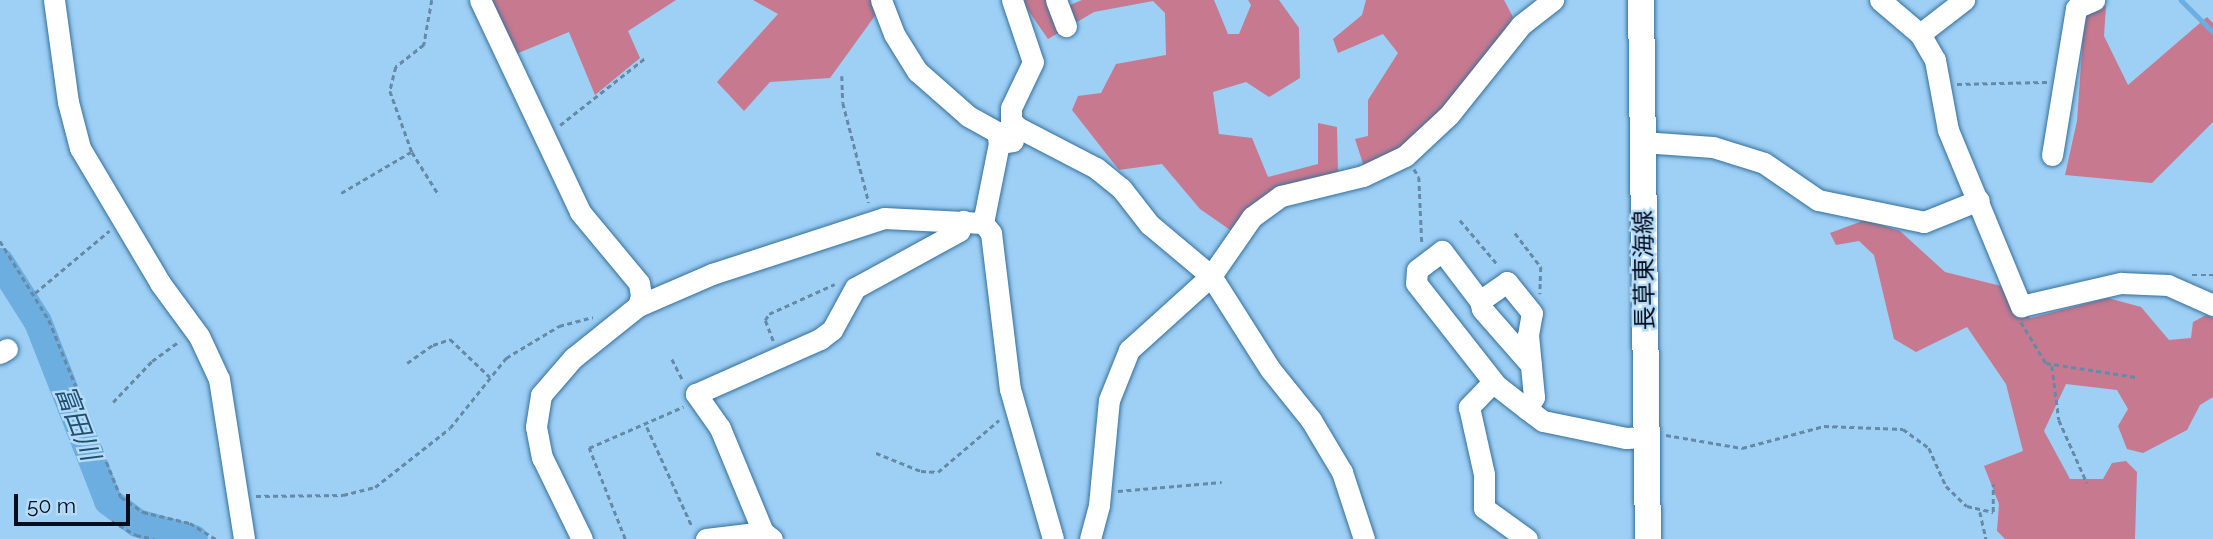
<!DOCTYPE html>
<html>
<head>
<meta charset="utf-8">
<style>
	body { margin:0 }
	#map { position:relative; width:2213px; height:539px; overflow:hidden; background:#9ecff5; font-family:Raleway,"Noto Sans JP",sans-serif }
	div>[style] { position:absolute }
	[style*='--x'] { left:calc(var(--x)*1px); top:calc(var(--y)*1px); width:calc(var(--w)*1px); rotate:calc(var(--a)*1deg) }
	.forest>* { inset:0; background:#c7798f }
	.stream>* { height:4.5px; margin:-2.25px; padding:0 2.25px; transform-origin:2.25px; border-radius:2.25px; background:#6baedf }
	.river>* { height:28px; margin:-14px; padding:0 14px; transform-origin:14px; border-radius:14px; background:#6baedf }
	.path>* { height:2.5px; margin-top:-1.25px; transform-origin:0; background:repeating-linear-gradient(90deg,#658aa8 0 5px,transparent 0 8.5px) }
	.roads { filter:drop-shadow(0 0 2px #34709b) drop-shadow(0 0 2px #34709b) }
	.minor>* { height:21px; margin:-10.5px; padding:0 10.5px; transform-origin:10.5px; border-radius:10.5px; background:#fff }
	.major>* { height:26px; margin:-13px; padding:0 13px; transform-origin:13px; border-radius:13px; background:#fff }
	span { translate:-50% -50%; white-space:nowrap; text-align:center; line-height:1.15; -webkit-text-stroke:5px #b6dbf7; paint-order:stroke }
	.street-label { font-size:24px; color:#000d1d }
	.water-label { font-size:26px; color:#1e5072; font-style:italic }
	.scale { position:absolute; left:14px; top:494px; width:116px; height:32px; box-sizing:border-box; border:4px solid #000d1d; border-top:0; padding-left:9px; font-size:21px; line-height:24px; white-space:nowrap; color:#000d1d; -webkit-text-stroke:5px #b6dbf7; paint-order:stroke }
</style>
</head>
<body>
<div id="map">
	<div class="forest">
		<div style="clip-path:polygon(490px 0,676px 0,628px 31px,640px 58px,595px 95px,569px 32px,516px 54px)"></div>
		<div style="clip-path:polygon(753px 0,871px 0,877px 13px,830px 78px,770px 82px,744px 111px,717px 82px,778px 14px)"></div>
		<div style="clip-path:polygon(1021px 0,1062px 0,1065px 7px,1082px 0,1214px 0,1228px 34px,1239px 34px,1251px 5px,1248px 0,1279px 0,1299px 28px,1300px 78px,1269px 97px,1246px 82px,1213px 92px,1219px 134px,1252px 138px,1268px 177px,1318px 164px,1318px 123px,1337px 127px,1338px 172px,1236px 234px,1200px 209px,1162px 164px,1119px 170px,1072px 110px,1078px 96px,1101px 93px,1116px 64px,1166px 55px,1165px 13px,1153px 1px,1094px 12px,1048px 39px)"></div>
		<div style="clip-path:polygon(1366px 0,1504px 0,1513px 17px,1475px 75px,1403px 149px,1365px 170px,1355px 139px,1368px 136px,1368px 100px,1398px 53px,1383px 34px,1338px 53px,1333px 39px,1362px 15px)"></div>
		<div style="clip-path:polygon(2106px 6px,2104px 36px,2128px 85px,2207px 17px,2213px 23px,2213px 122px,2152px 183px,2065px 175px,2077px 121px,2085px 8px)"></div>
		<div style="clip-path:polygon(1865px 220px,1900px 231px,1945px 272px,2001px 286px,2012px 310px,2031px 318px,2108px 298px,2141px 307px,2169px 340px,2191px 338px,2193px 322px,2206px 315px,2213px 318px,2213px 397px,2200px 405px,2187px 430px,2143px 453px,2127px 449px,2118px 426px,2128px 409px,2117px 390px,2066px 384px,2044px 431px,2070px 479px,2103px 479px,2112px 463px,2126px 461px,2137px 472px,2135px 539px,2005px 539px,1997px 531px,1999px 504px,1984px 466px,2023px 451px,2006px 384px,1967px 327px,1916px 352px,1894px 339px,1874px 255px,1859px 241px,1836px 245px,1830px 233px)"></div>
	</div>
	<div class="stream">
		<div style="--x:2181;--y:0;--w:45;--a:45"></div>
	</div>
	<div class="river">
		<div style="--x:0;--y:262;--w:71;--a:57.7"></div>
		<div style="--x:38;--y:322;--w:192;--a:68.6"></div>
		<div style="--x:108;--y:501;--w:36;--a:37"></div>
		<div style="--x:137;--y:523;--w:59;--a:15.7"></div>
	</div>
	<div class="path">
		<div style="--x:432;--y:0;--w:46;--a:100.1"></div>
		<div style="--x:424;--y:45;--w:36;--a:142"></div>
		<div style="--x:396;--y:67;--w:25;--a:104"></div>
		<div style="--x:390;--y:91;--w:65;--a:70.2"></div>
		<div style="--x:412;--y:152;--w:51;--a:57.9"></div>
		<div style="--x:842;--y:76;--w:27;--a:88"></div>
		<div style="--x:843;--y:103;--w:103;--a:75.4"></div>
		<div style="--x:1957;--y:84;--w:90;--a:-1.3"></div>
		<div style="--x:560;--y:125;--w:108;--a:-38.2"></div>
		<div style="--x:1414;--y:169;--w:9;--a:58"></div>
		<div style="--x:1419;--y:177;--w:65;--a:87.4"></div>
		<div style="--x:341;--y:193;--w:81;--a:-30.4"></div>
		<div style="--x:1460;--y:220;--w:59;--a:49.8"></div>
		<div style="--x:1515;--y:233;--w:43;--a:52.6"></div>
		<div style="--x:1541;--y:267;--w:27;--a:92"></div>
		<div style="--x:0;--y:241;--w:93;--a:58.2"></div>
		<div style="--x:49;--y:320;--w:191;--a:67.9"></div>
		<div style="--x:121;--y:497;--w:27;--a:34"></div>
		<div style="--x:143;--y:512;--w:48;--a:13.2"></div>
		<div style="--x:190;--y:523;--w:31;--a:32"></div>
		<div style="--x:2192;--y:275;--w:21;--a:0"></div>
		<div style="--x:35;--y:293;--w:97;--a:-40"></div>
		<div style="--x:2021;--y:322;--w:48;--a:58.6"></div>
		<div style="--x:2046;--y:363;--w:91;--a:8.8"></div>
		<div style="--x:773;--y:341;--w:22;--a:-111"></div>
		<div style="--x:765;--y:320;--w:7;--a:-56"></div>
		<div style="--x:769;--y:314;--w:72;--a:-24.4"></div>
		<div style="--x:672;--y:359;--w:25;--a:63"></div>
		<div style="--x:407;--y:363;--w:32;--a:-35"></div>
		<div style="--x:433;--y:345;--w:18;--a:-19"></div>
		<div style="--x:450;--y:339;--w:55;--a:43.5"></div>
		<div style="--x:2052;--y:366;--w:54;--a:82.6"></div>
		<div style="--x:2059;--y:420;--w:69;--a:66"></div>
		<div style="--x:113;--y:402;--w:57;--a:-46.4"></div>
		<div style="--x:152;--y:361;--w:34;--a:-36"></div>
		<div style="--x:647;--y:427;--w:109;--a:65.6"></div>
		<div style="--x:1666;--y:435;--w:77;--a:9.7"></div>
		<div style="--x:1742;--y:448;--w:85;--a:-15"></div>
		<div style="--x:1824;--y:426;--w:79;--a:2.2"></div>
		<div style="--x:1903;--y:429;--w:32;--a:36"></div>
		<div style="--x:1929;--y:448;--w:42;--a:65.9"></div>
		<div style="--x:1946;--y:486;--w:29;--a:44"></div>
		<div style="--x:1967;--y:506;--w:27;--a:13"></div>
		<div style="--x:1993;--y:512;--w:28;--a:-90"></div>
		<div style="--x:876;--y:453;--w:48;--a:21.8"></div>
		<div style="--x:921;--y:471;--w:17;--a:3"></div>
		<div style="--x:938;--y:472;--w:80;--a:-40.4"></div>
		<div style="--x:1118;--y:491;--w:104;--a:-4.9"></div>
		<div style="--x:256;--y:496;--w:87;--a:-0.7"></div>
		<div style="--x:343;--y:495;--w:33;--a:-14"></div>
		<div style="--x:375;--y:487;--w:95;--a:-38.2"></div>
		<div style="--x:450;--y:428;--w:90;--a:-51.3"></div>
		<div style="--x:506;--y:358;--w:62;--a:-31.1"></div>
		<div style="--x:559;--y:326;--w:35;--a:-15"></div>
		<div style="--x:1980;--y:512;--w:28;--a:77"></div>
		<div style="--x:112;--y:521;--w:28;--a:30"></div>
		<div style="--x:136;--y:535;--w:19;--a:12"></div>
		<div style="--x:625;--y:539;--w:98;--a:-111.6"></div>
		<div style="--x:589;--y:448;--w:103;--a:-23.6"></div>
	</div>
	<div class="roads">
		<div class="minor">
			<div style="--x:54;--y:0;--w:103;--a:82.2"></div>
			<div style="--x:68;--y:102;--w:48;--a:75.4"></div>
			<div style="--x:80;--y:148;--w:157;--a:59.3"></div>
			<div style="--x:160;--y:283;--w:66;--a:53.7"></div>
			<div style="--x:199;--y:336;--w:47;--a:65.1"></div>
			<div style="--x:219;--y:379;--w:162;--a:81.1"></div>
			<div style="--x:480;--y:0;--w:234;--a:64.7"></div>
			<div style="--x:580;--y:212;--w:92;--a:50.3"></div>
			<div style="--x:639;--y:283;--w:13;--a:81"></div>
			<div style="--x:641;--y:296;--w:10;--a:107"></div>
			<div style="--x:638;--y:306;--w:83;--a:141.3"></div>
			<div style="--x:573;--y:358;--w:49;--a:130.9"></div>
			<div style="--x:541;--y:395;--w:32;--a:99"></div>
			<div style="--x:536;--y:427;--w:31;--a:79"></div>
			<div style="--x:542;--y:457;--w:91;--a:64"></div>
			<div style="--x:881;--y:0;--w:36;--a:69"></div>
			<div style="--x:894;--y:34;--w:44;--a:58.1"></div>
			<div style="--x:917;--y:71;--w:68;--a:41.4"></div>
			<div style="--x:968;--y:116;--w:33;--a:29"></div>
			<div style="--x:997;--y:132;--w:11;--a:80"></div>
			<div style="--x:1012;--y:0;--w:65;--a:71.3"></div>
			<div style="--x:1033;--y:62;--w:51;--a:115.6"></div>
			<div style="--x:1011;--y:108;--w:12;--a:90"></div>
			<div style="--x:1011;--y:120;--w:9;--a:49"></div>
			<div style="--x:1017;--y:127;--w:89;--a:27.4"></div>
			<div style="--x:1096;--y:168;--w:32;--a:39"></div>
			<div style="--x:1121;--y:188;--w:46;--a:52.1"></div>
			<div style="--x:1149;--y:224;--w:81;--a:40"></div>
			<div style="--x:1211;--y:276;--w:110;--a:57.6"></div>
			<div style="--x:1270;--y:369;--w:65;--a:51.2"></div>
			<div style="--x:1311;--y:420;--w:61;--a:59.2"></div>
			<div style="--x:1342;--y:472;--w:71;--a:71.8"></div>
			<div style="--x:1056;--y:0;--w:28;--a:69"></div>
			<div style="--x:1880;--y:0;--w:52;--a:40.4"></div>
			<div style="--x:1920;--y:34;--w:30;--a:60"></div>
			<div style="--x:1935;--y:60;--w:71;--a:79.5"></div>
			<div style="--x:1948;--y:130;--w:191;--a:67.5"></div>
			<div style="--x:2021;--y:306;--w:103;--a:-13"></div>
			<div style="--x:2121;--y:283;--w:47;--a:2.4"></div>
			<div style="--x:2168;--y:285;--w:49;--a:24"></div>
			<div style="--x:1920;--y:34;--w:56;--a:-37.7"></div>
			<div style="--x:1642;--y:142;--w:71;--a:4"></div>
			<div style="--x:1713;--y:147;--w:53;--a:17.4"></div>
			<div style="--x:1764;--y:163;--w:65;--a:34.4"></div>
			<div style="--x:1818;--y:200;--w:108;--a:11.7"></div>
			<div style="--x:1924;--y:222;--w:59;--a:-21.8"></div>
			<div style="--x:2052;--y:155;--w:149;--a:-80.7"></div>
			<div style="--x:2076;--y:8;--w:20;--a:-24"></div>
			<div style="--x:983;--y:223;--w:82;--a:-78.7"></div>
			<div style="--x:999;--y:143;--w:14;--a:-8"></div>
			<div style="--x:1480;--y:301;--w:8;--a:76"></div>
			<div style="--x:1482;--y:309;--w:74;--a:48.8"></div>
			<div style="--x:638;--y:306;--w:81;--a:-23.4"></div>
			<div style="--x:712;--y:274;--w:181;--a:-18"></div>
			<div style="--x:884;--y:218;--w:99;--a:2.9"></div>
			<div style="--x:983;--y:223;--w:13;--a:51"></div>
			<div style="--x:991;--y:233;--w:157;--a:83.1"></div>
			<div style="--x:1010;--y:389;--w:156;--a:74"></div>
			<div style="--x:0;--y:353;--w:8;--a:-30"></div>
			<div style="--x:1493;--y:382;--w:35;--a:134"></div>
			<div style="--x:1469;--y:407;--w:69;--a:77.4"></div>
			<div style="--x:1484;--y:474;--w:34;--a:90"></div>
			<div style="--x:1484;--y:508;--w:53;--a:35.8"></div>
			<div style="--x:1527;--y:409;--w:14;--a:-60"></div>
			<div style="--x:1534;--y:397;--w:62;--a:-95.5"></div>
			<div style="--x:1528;--y:335;--w:22;--a:-80"></div>
			<div style="--x:1532;--y:313;--w:40;--a:-129"></div>
			<div style="--x:1507;--y:282;--w:33;--a:145"></div>
			<div style="--x:1480;--y:301;--w:63;--a:-127.2"></div>
			<div style="--x:1442;--y:251;--w:31;--a:143"></div>
			<div style="--x:1417;--y:270;--w:13;--a:94"></div>
			<div style="--x:1416;--y:283;--w:130;--a:51.9"></div>
			<div style="--x:1496;--y:385;--w:39;--a:38"></div>
			<div style="--x:1527;--y:409;--w:20;--a:37"></div>
			<div style="--x:1543;--y:421;--w:85;--a:11.6"></div>
			<div style="--x:1626;--y:438;--w:20;--a:-3"></div>
			<div style="--x:706;--y:539;--w:57;--a:-7"></div>
			<div style="--x:772;--y:539;--w:11;--a:-142"></div>
			<div style="--x:763;--y:532;--w:113;--a:-112.5"></div>
			<div style="--x:720;--y:428;--w:42;--a:-125.2"></div>
			<div style="--x:696;--y:394;--w:136;--a:-23.9"></div>
			<div style="--x:820;--y:339;--w:15;--a:-37"></div>
			<div style="--x:832;--y:330;--w:48;--a:-61.3"></div>
			<div style="--x:855;--y:288;--w:119;--a:-28.7"></div>
			<div style="--x:959;--y:231;--w:11;--a:-68"></div>
			<div style="--x:1090;--y:539;--w:35;--a:-75"></div>
			<div style="--x:1099;--y:505;--w:105;--a:-84.6"></div>
			<div style="--x:1109;--y:400;--w:54;--a:-68.2"></div>
			<div style="--x:1129;--y:350;--w:110;--a:-42.1"></div>
			<div style="--x:1211;--y:276;--w:72;--a:-55.2"></div>
			<div style="--x:1252;--y:217;--w:36;--a:-36"></div>
			<div style="--x:1281;--y:196;--w:84;--a:-13.7"></div>
			<div style="--x:1363;--y:176;--w:47;--a:-25.5"></div>
			<div style="--x:1405;--y:156;--w:60;--a:-43"></div>
			<div style="--x:1449;--y:115;--w:115;--a:-51.3"></div>
			<div style="--x:1521;--y:25;--w:41;--a:-38"></div>
		</div>
		<div class="major">
			<div style="--x:1641;--y:0;--w:539;--a:89.26"></div>
		</div>
	</div>
	<div class="street-label">
		<span style="left:1644px;top:270px;rotate:-91deg">長草東海線</span>
	</div>
	<div class="water-label">
		<span style="left:77px;top:423px;rotate:69deg">富田川</span>
	</div>
	<div class="scale">50 m</div>
</div>
</body>
</html>
